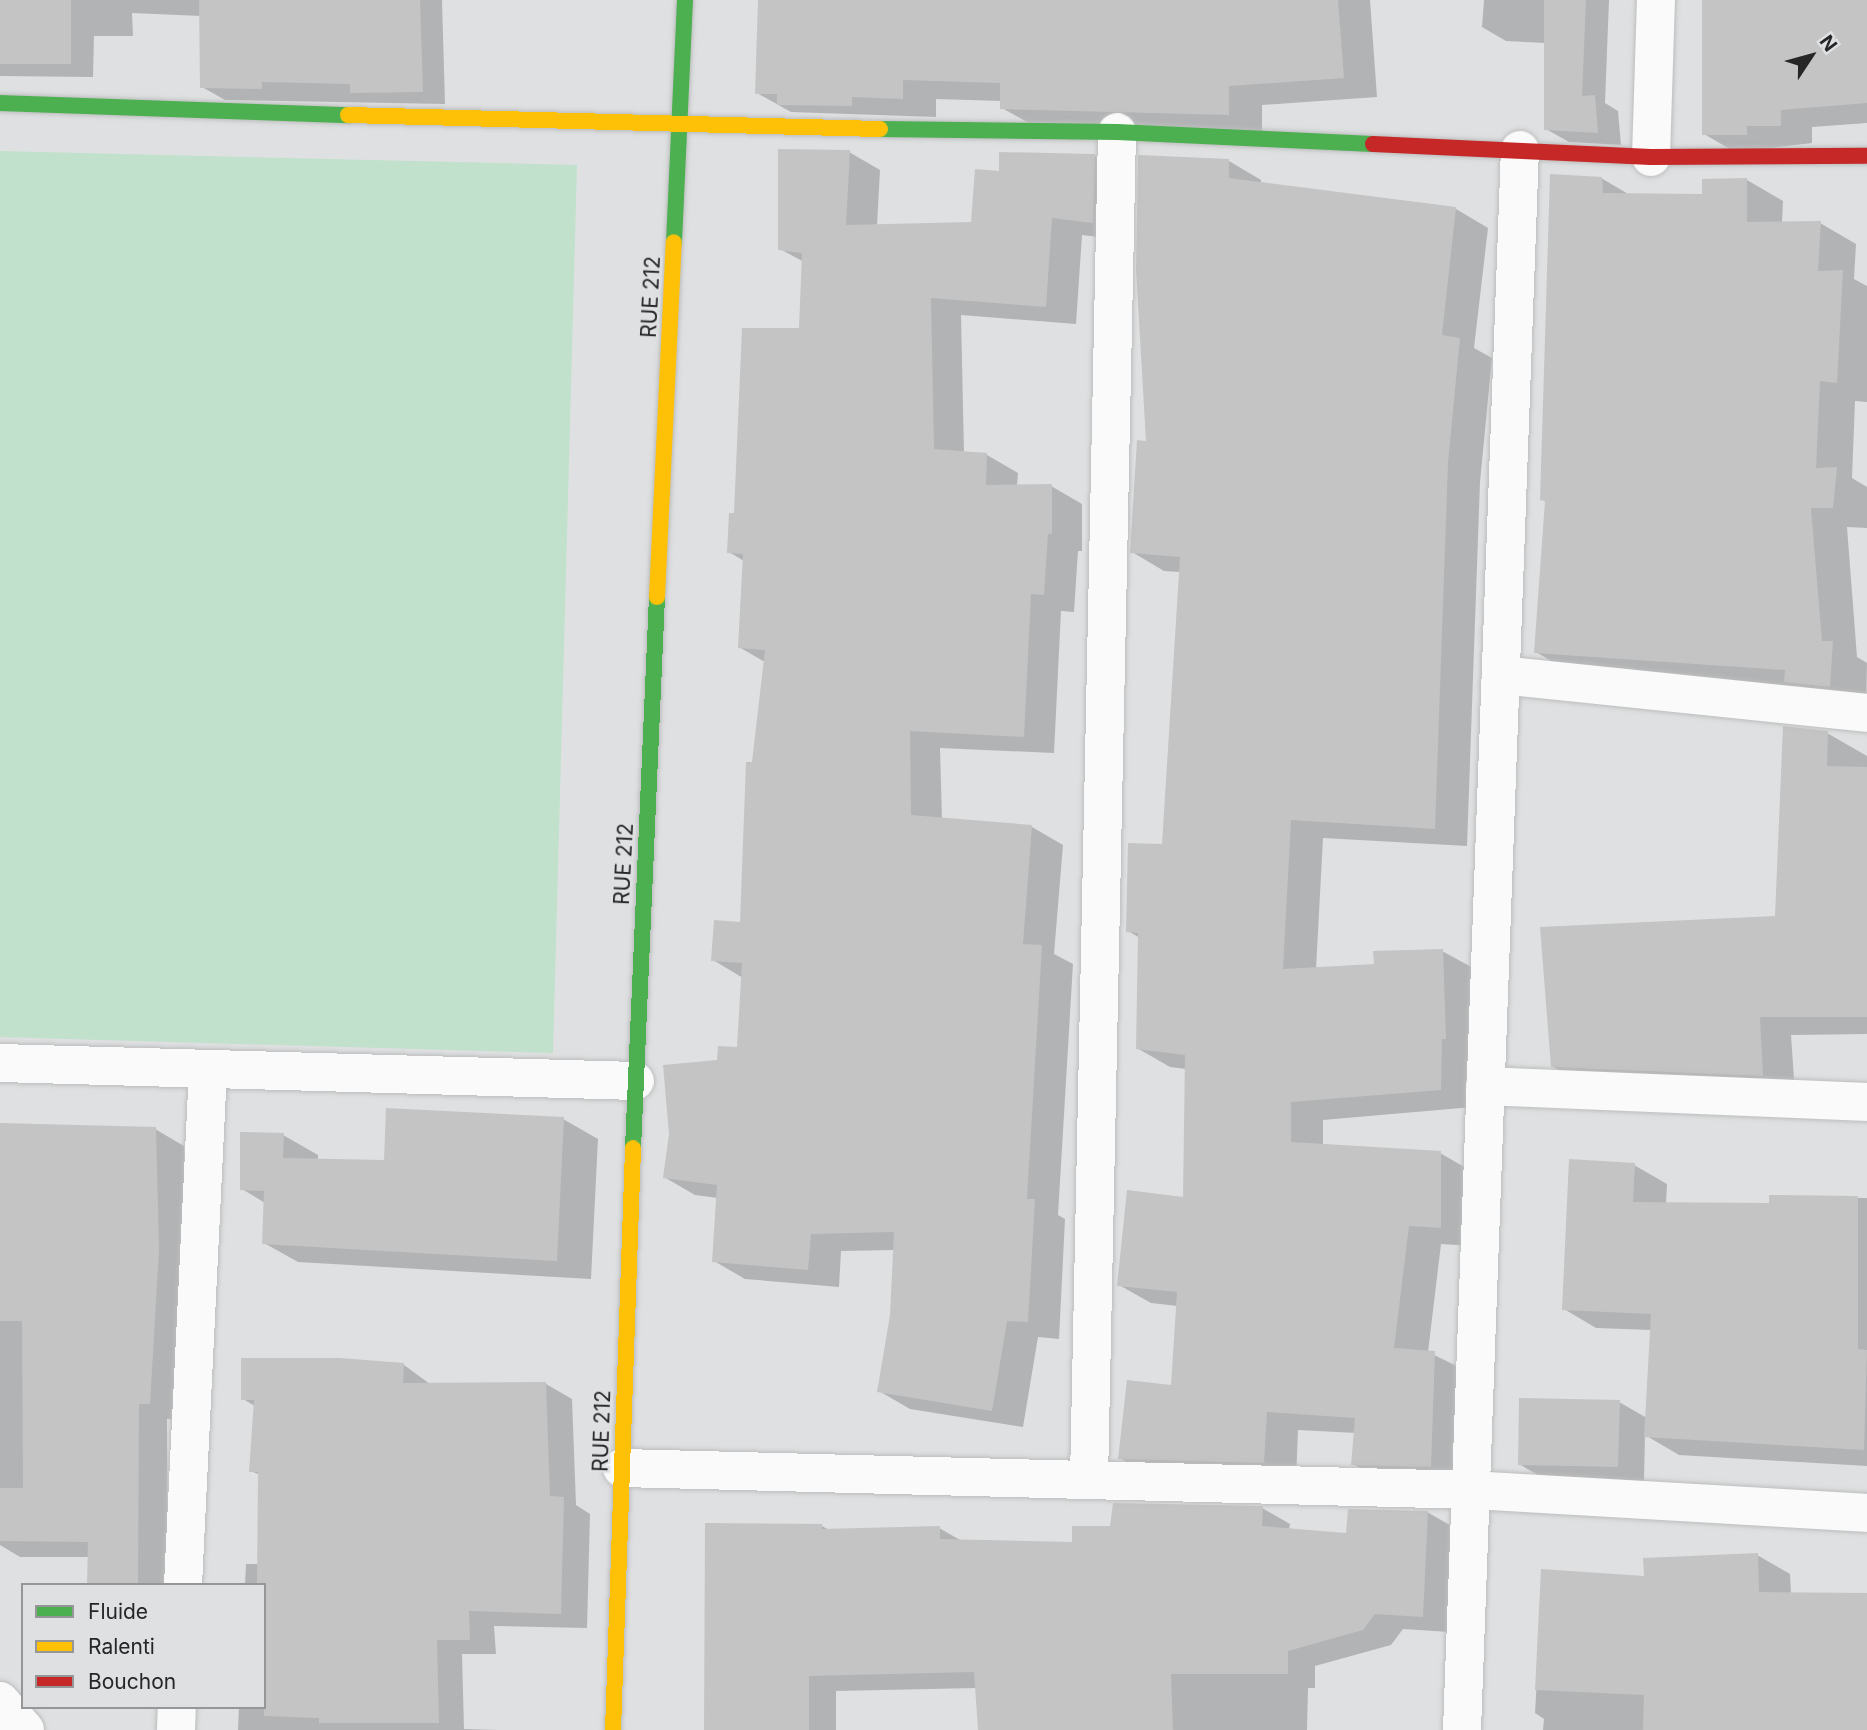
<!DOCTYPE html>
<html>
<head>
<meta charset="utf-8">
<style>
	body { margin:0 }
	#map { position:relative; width:1867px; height:1730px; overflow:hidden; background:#dfe0e1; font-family:Inter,sans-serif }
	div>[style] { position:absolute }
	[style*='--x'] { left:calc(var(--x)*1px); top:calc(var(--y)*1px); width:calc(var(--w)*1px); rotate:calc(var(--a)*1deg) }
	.green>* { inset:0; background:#c1e1cd }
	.shadow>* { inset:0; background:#0003 }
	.building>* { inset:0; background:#c4c4c5 }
	.roads { filter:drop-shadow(0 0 2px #bcbdbe) drop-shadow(0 0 2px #bcbdbe) }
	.street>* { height:38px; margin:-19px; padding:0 19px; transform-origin:19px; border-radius:19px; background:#fafafa }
	.fast>* { height:16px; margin:-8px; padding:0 8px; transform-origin:8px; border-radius:8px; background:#4caf50 }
	.slow>* { height:16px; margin:-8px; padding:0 8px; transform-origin:8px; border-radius:8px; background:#ffc107 }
	.jam>* { height:16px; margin:-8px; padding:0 8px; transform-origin:8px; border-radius:8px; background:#c62828 }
	span { translate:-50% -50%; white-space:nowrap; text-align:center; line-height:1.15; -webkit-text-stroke:5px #dee0e2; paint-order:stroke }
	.street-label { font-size:21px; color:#262627 }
	.legend { position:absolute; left:21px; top:1583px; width:245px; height:126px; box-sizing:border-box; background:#dee0e2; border:2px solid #949697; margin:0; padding:9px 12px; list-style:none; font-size:21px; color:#262627 }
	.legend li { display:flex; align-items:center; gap:14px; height:35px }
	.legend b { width:35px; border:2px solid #949697 }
	.north { position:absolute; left:1776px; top:21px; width:70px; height:70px; -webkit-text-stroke:5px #dee0e2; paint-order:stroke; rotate:54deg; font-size:19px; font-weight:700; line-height:28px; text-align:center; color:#262627 }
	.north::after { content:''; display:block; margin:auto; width:24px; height:32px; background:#262627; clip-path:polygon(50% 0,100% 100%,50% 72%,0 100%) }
</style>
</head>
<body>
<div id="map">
	<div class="green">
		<div style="clip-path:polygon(0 151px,577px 165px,553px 1053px,0 1037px)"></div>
	</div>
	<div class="shadow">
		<div style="clip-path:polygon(0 0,442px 0,445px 104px,225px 100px,202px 87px,201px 16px,132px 13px,133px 36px,94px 36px,93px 77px,0 76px)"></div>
		<div style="clip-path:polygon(760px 0,1370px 0,1377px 97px,1262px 105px,1262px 134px,1036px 127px,1002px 108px,1002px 101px,936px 99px,936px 117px,791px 112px,757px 93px)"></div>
		<div style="clip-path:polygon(1484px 0,1609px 0,1605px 103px,1618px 111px,1621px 145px,1569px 142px,1546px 129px,1546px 43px,1506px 41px,1482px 27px)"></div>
		<div style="clip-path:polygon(1703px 0,1859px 0,1867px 5px,1867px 123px,1812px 127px,1812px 143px,1735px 152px,1704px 134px)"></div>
		<div style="clip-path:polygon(849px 152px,880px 170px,877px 226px,973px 224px,1001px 173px,1094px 155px,1125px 173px,1124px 240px,1082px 235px,1076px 324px,961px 315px,964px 453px,987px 455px,1018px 473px,1017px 486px,1051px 486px,1082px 504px,1082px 551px,1078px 551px,1074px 612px,1061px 611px,1054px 753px,940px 748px,942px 819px,1032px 827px,1063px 845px,1054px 954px,1073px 964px,1058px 1215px,1065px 1219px,1059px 1339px,1038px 1337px,1023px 1427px,910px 1409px,879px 1391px,892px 1315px,895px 1250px,841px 1251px,839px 1287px,745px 1279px,714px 1261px,718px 1198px,695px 1195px,664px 1177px,719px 1061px,738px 1049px,743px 978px,713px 960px,741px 923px,765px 662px,739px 647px,744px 561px,729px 552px,735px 514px,801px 330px,804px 262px,780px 249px)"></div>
		<div style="clip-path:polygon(1229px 161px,1261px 180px,1261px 184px,1456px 209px,1488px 228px,1474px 348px,1492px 358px,1480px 482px,1467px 846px,1323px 838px,1316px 969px,1376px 966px,1442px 951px,1475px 969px,1473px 1107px,1323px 1120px,1323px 1145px,1440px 1153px,1473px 1172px,1473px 1246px,1441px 1244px,1428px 1352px,1467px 1371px,1463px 1485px,1385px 1483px,1353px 1464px,1356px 1433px,1298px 1430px,1296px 1480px,1152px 1477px,1120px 1458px,1172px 1387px,1178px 1306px,1151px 1303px,1119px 1285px,1184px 1199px,1186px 1069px,1170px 1067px,1137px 1048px,1140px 938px,1128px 931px,1164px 845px,1180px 572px,1164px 571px,1132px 552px,1148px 443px)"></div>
		<div style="clip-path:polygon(1601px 178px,1630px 195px,1704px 195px,1747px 180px,1783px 201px,1782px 223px,1820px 223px,1856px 244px,1854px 279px,1867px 286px,1867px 402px,1855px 401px,1852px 478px,1867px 487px,1867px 528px,1847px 527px,1857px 657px,1867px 663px,1866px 707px,1572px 673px,1536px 652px,1547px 502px,1542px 499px)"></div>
		<div style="clip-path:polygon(1827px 733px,1867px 756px,1867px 1034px,1791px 1035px,1795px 1093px,1585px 1085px,1552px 1066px,1777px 918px)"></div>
		<div style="clip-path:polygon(563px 1119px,598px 1139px,591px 1279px,298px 1262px,264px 1243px,265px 1203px,242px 1189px,283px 1135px,318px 1155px,318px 1160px,386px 1162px)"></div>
		<div style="clip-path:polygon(0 1124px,155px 1129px,184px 1146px,187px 1268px,179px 1419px,167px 1419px,168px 1585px,88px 1585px,89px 1557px,20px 1557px,0 1545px)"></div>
		<div style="clip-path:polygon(1634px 1165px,1667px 1184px,1666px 1204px,1771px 1205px,1771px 1197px,1867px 1198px,1867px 1466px,1679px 1455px,1645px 1435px,1644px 1481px,1545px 1479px,1519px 1464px,1619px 1402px,1647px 1418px,1652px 1330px,1596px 1328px,1564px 1309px)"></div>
		<div style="clip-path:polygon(404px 1365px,430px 1384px,546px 1384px,572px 1399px,576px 1505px,590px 1514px,587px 1628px,494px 1626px,496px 1654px,462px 1654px,464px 1729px,498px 1730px,238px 1730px,239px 1707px,264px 1707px,264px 1585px,245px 1585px,246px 1564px,259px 1564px,260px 1475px,251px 1471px,255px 1406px,243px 1399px)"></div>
		<div style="clip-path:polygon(1262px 1508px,1290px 1524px,1289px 1530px,1348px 1535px,1427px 1512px,1455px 1528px,1450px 1632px,1403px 1629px,1391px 1645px,1315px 1666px,1315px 1688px,1308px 1688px,1307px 1730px,979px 1730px,977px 1688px,836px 1691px,836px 1730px,747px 1730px,822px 1526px,829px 1530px,939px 1528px,962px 1541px,1074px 1544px,1112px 1528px)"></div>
		<div style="clip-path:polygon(1757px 1555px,1790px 1574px,1791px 1594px,1867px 1595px,1867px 1730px,1543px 1730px,1544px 1719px,1535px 1713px,1543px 1571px,1646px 1578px)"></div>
	</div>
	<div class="building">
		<div style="clip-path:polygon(0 0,71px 0,71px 64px,0 64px)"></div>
		<div style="clip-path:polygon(199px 0,420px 0,423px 92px,350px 93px,350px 84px,262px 82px,262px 89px,200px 88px)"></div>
		<div style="clip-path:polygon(758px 0,1338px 0,1344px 78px,1229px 86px,1229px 115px,1000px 109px,1000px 83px,903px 80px,903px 99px,852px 97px,852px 106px,777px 105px,777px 94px,755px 94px)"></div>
		<div style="clip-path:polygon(1544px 0,1586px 0,1582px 96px,1595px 95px,1598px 133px,1544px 130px)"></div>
		<div style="clip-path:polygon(1702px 0,1867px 0,1867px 103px,1781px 110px,1781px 126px,1747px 126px,1747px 135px,1702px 135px)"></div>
		<div style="clip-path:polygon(778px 149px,850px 150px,846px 225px,971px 222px,975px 169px,999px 171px,999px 152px,1095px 154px,1093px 223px,1052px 218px,1046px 307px,931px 298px,934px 449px,987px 453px,986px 485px,1052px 484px,1052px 534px,1048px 534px,1044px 595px,1031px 594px,1024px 737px,910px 731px,911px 815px,1032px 825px,1023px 944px,1042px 945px,1027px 1199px,1035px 1199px,1028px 1322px,1007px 1321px,992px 1411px,877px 1392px,890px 1315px,894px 1232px,811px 1234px,808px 1270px,712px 1262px,717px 1185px,663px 1178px,669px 1134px,663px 1065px,717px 1060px,718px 1046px,737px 1047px,742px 963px,711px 961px,714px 920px,740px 922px,746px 762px,752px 762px,765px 650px,738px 648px,743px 554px,727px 553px,729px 513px,734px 513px,742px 328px,799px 328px,802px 253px,778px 250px)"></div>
		<div style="clip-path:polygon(1138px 155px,1229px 159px,1229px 178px,1456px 207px,1442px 335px,1460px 338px,1448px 463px,1435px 829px,1291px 820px,1283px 969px,1374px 964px,1373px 951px,1443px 949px,1446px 1039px,1442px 1039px,1441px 1090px,1291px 1102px,1291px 1142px,1441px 1151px,1441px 1228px,1409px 1226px,1394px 1348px,1435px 1351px,1431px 1467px,1351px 1465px,1355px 1418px,1267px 1412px,1264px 1463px,1118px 1459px,1127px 1380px,1171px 1385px,1177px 1292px,1117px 1286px,1127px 1190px,1183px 1197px,1185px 1055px,1136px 1049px,1138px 933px,1126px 932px,1128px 843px,1162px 844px,1180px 557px,1130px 553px,1137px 440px,1146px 441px,1136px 270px)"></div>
		<div style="clip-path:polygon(1550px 174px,1602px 177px,1603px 193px,1702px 194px,1702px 179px,1747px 178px,1747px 222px,1821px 221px,1818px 271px,1843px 270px,1837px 383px,1820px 381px,1816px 468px,1837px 467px,1833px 508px,1811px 508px,1822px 641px,1833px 641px,1830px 687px,1784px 682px,1785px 670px,1534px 653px,1545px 501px,1540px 500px)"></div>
		<div style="clip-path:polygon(1783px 726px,1828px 731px,1827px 766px,1867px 767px,1867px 1017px,1760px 1017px,1763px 1076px,1551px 1067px,1540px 927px,1775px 916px)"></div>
		<div style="clip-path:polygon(386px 1108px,564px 1117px,557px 1261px,262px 1244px,264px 1191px,240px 1190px,240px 1132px,284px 1133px,283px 1158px,384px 1160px)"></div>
		<div style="clip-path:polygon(0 1123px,156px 1127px,159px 1250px,150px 1404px,139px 1404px,138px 1585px,87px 1585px,88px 1542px,0 1541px,0 1488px,23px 1488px,22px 1321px,0 1321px)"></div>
		<div style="clip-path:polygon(1569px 1159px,1635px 1163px,1633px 1202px,1769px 1203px,1769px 1195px,1858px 1196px,1858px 1349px,1867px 1350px,1864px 1450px,1644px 1437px,1651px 1314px,1562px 1310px)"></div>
		<div style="clip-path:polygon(241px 1358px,340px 1358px,404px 1363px,403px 1383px,546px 1382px,550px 1496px,564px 1497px,561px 1614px,469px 1611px,470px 1640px,437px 1640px,439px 1723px,319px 1723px,319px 1718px,264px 1716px,264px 1585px,257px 1585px,258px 1472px,249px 1472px,254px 1400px,241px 1400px)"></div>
		<div style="clip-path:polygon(1519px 1398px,1620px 1400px,1618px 1467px,1518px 1465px)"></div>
		<div style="clip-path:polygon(1113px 1503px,1263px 1506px,1262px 1526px,1346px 1533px,1348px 1509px,1428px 1511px,1423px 1617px,1375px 1614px,1363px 1630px,1288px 1651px,1288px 1674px,1171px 1674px,1173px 1730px,978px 1730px,974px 1672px,809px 1676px,809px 1730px,704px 1730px,705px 1523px,822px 1524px,822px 1529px,940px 1526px,940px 1539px,1072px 1542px,1072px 1526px,1110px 1526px)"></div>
		<div style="clip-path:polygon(1758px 1553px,1759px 1592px,1867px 1593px,1867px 1730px,1643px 1730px,1644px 1695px,1535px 1690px,1541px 1569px,1644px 1576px,1643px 1558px)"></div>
	</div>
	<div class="roads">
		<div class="street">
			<div style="--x:1651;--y:157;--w:157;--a:-88.2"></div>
			<div style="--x:1501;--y:675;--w:368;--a:5.9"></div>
			<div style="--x:0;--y:1063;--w:635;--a:1.62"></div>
			<div style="--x:1485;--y:1086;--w:382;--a:2.4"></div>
			<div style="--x:622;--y:1468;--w:849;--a:1.48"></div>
			<div style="--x:1471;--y:1490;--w:397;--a:3.3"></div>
			<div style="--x:1089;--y:1480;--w:1348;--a:-88.81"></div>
			<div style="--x:183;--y:1585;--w:516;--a:-87.22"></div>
			<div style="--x:0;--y:1701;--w:38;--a:49"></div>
			<div style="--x:176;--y:1730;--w:23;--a:-88"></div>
			<div style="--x:1462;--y:1730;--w:1581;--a:-87.9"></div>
		</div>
		<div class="fast">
			<div style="--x:0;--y:103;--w:348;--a:2"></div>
			<div style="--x:880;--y:129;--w:237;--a:0.7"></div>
			<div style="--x:1117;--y:132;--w:256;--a:2.7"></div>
			<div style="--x:674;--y:242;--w:242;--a:-87.4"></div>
			<div style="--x:633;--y:1148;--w:552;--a:-87.51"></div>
		</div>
		<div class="slow">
			<div style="--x:348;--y:115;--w:532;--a:1.51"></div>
			<div style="--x:657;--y:597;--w:355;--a:-87.3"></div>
			<div style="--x:613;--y:1730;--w:582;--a:-88.03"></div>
		</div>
		<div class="jam">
			<div style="--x:1373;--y:144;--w:278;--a:2.7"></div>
			<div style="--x:1651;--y:157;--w:216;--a:-0.3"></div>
		</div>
	</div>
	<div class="street-label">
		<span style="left:651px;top:297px;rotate:-87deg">RUE 212</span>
		<span style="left:624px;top:864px;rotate:-87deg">RUE 212</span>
		<span style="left:602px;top:1431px;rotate:-88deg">RUE 212</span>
	</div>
	<ul class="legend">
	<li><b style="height:9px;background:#4caf50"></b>Fluide</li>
	<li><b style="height:9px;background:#ffc107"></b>Ralenti</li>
	<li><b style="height:9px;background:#c62828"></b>Bouchon</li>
	</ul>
	<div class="north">N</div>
</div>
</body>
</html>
